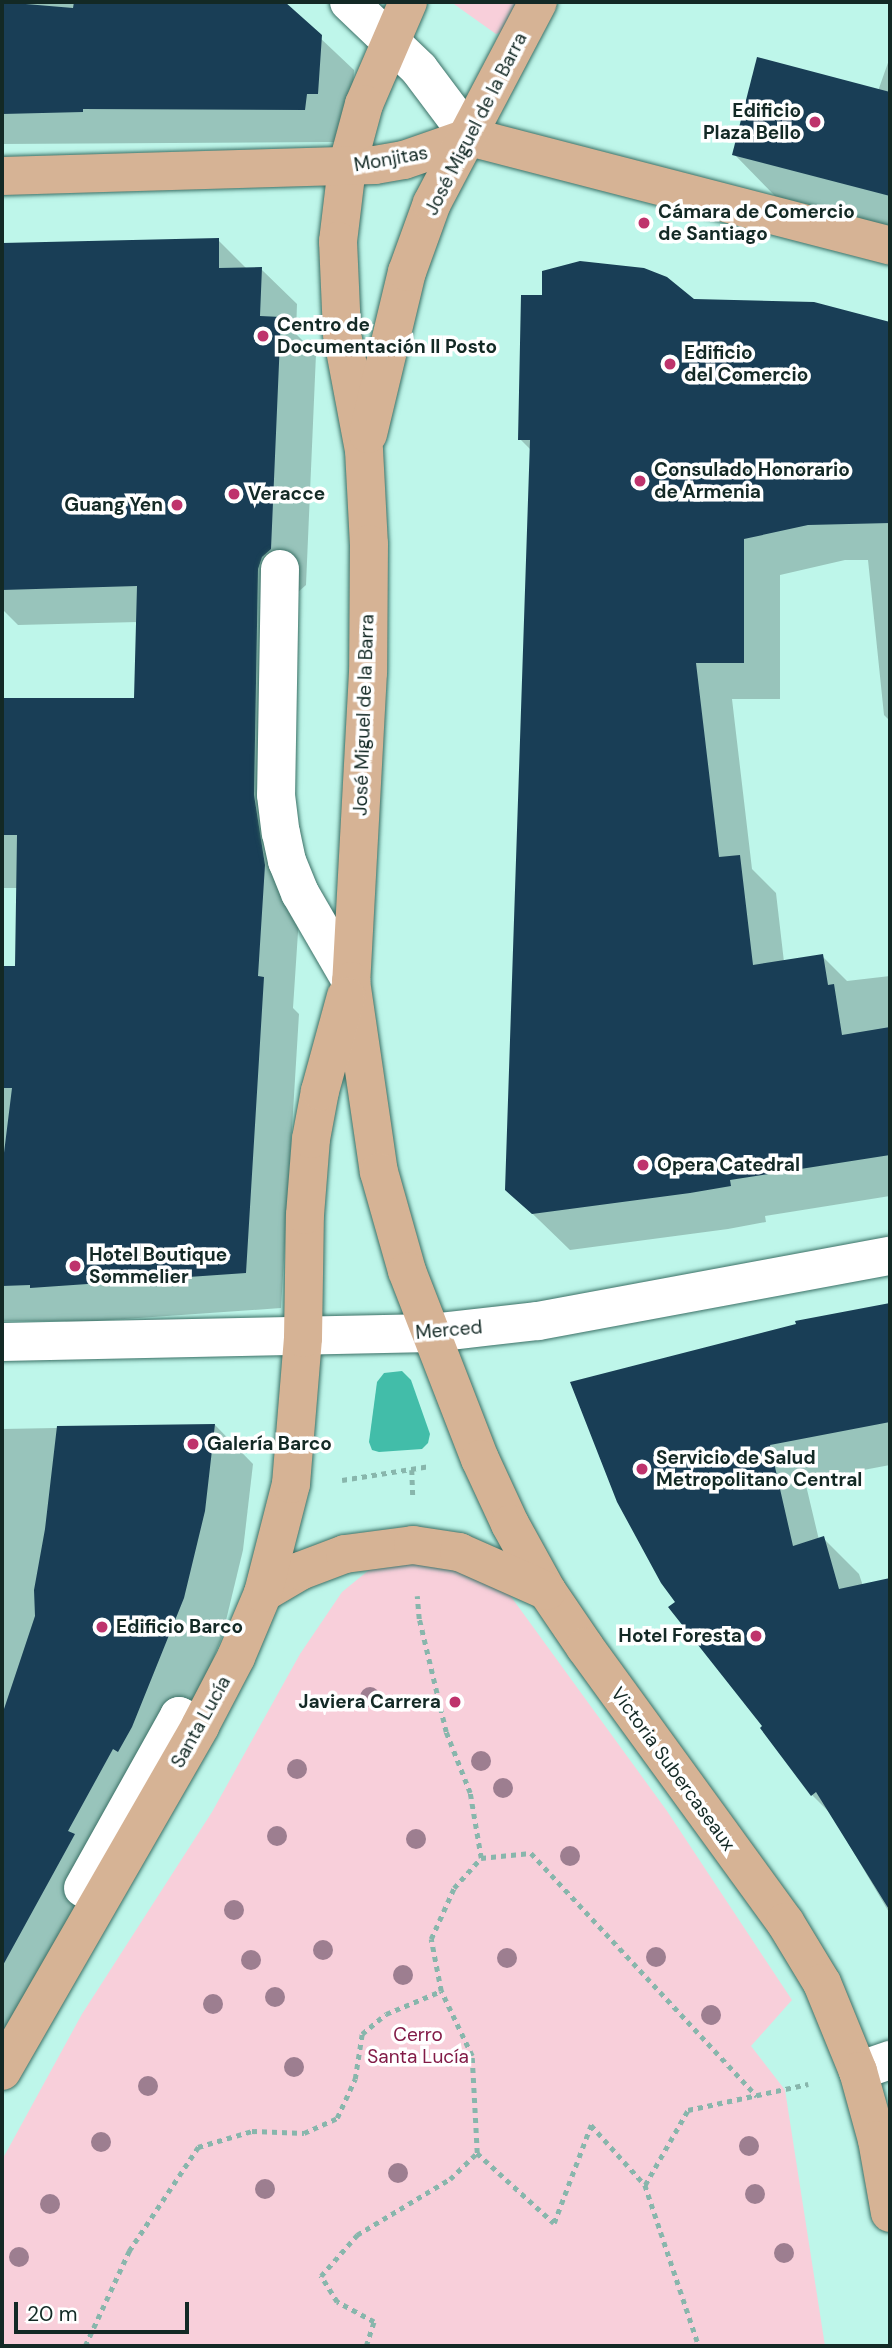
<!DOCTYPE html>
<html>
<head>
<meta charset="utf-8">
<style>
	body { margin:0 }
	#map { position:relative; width:892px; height:2348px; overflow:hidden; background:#bef6ea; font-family:"DM Sans",sans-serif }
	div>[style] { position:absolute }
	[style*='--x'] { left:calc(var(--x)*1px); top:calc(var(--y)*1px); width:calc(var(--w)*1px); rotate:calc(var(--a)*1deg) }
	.green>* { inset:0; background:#f8cfda }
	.water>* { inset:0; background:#42bda9 }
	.shadow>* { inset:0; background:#0003 }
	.building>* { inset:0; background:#193e56 }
	.path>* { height:4.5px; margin-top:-2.25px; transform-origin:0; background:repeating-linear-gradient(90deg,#88b6ac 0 5px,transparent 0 10px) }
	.roads { filter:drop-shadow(0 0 2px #3b7066) drop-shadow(0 0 2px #3b7066) }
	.minor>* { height:38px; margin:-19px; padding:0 19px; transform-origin:19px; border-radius:19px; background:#fff }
	.major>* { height:38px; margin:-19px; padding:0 19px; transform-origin:19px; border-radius:19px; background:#d6b395 }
	.trees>* { width:20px; height:20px; margin:-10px; border-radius:50%; background:#9d7e90 }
	.dots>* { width:19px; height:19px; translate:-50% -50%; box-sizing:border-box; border:4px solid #fff; border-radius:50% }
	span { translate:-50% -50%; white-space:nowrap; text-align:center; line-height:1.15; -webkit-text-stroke:7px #fff; paint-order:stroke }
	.poi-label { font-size:19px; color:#132925; font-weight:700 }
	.right { translate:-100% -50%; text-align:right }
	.left { translate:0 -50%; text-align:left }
	.street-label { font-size:19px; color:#132925 }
	.park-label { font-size:19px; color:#821b47 }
	.frame { position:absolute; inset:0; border:4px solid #132925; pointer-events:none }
	.scale { position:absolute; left:14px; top:2302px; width:175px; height:32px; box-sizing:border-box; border:4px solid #132925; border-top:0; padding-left:9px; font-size:21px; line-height:24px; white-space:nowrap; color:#132925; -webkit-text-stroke:5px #fff; paint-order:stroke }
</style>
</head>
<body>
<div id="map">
	<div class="green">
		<div style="clip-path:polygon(451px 2px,517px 2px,502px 32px,496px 34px)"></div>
		<div style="clip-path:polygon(448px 1559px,507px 1591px,667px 1811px,792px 2000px,751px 2046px,785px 2090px,825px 2346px,2px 2346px,2px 2160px,82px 2014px,212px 1812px,300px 1654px,342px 1592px,369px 1570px)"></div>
	</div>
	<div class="water">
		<div style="clip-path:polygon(402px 1371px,411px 1380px,430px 1434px,428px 1443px,422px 1449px,379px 1452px,372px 1450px,369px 1442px,377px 1382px,384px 1373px)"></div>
	</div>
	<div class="shadow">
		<div style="clip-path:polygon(2px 2px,282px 2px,354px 70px,351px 126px,338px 142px,2px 144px)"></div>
		<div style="clip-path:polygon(890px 57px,890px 227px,776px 197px,734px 154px,878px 91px)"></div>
		<div style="clip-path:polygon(218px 240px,247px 269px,261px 269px,297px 304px,296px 334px,316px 354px,306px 585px,297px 593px,289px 832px,300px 902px,293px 1008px,299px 1014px,281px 1308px,67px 1323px,65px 1321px,2px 1321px,2px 967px,17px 968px,18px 888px,2px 888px,2px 700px,135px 699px,138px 622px,18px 625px,2px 609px,2px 245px)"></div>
		<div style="clip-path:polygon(693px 300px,814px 304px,890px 324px,890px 743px,888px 719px,884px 715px,868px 560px,845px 560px,780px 575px,780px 699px,732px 699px,752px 869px,776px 893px,784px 962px,822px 956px,847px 981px,890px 976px,890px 1196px,765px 1216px,766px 1222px,728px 1229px,570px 1250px,507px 1189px,531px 450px,520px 439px)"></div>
		<div style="clip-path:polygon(890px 1304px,890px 1465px,805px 1481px,819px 1540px,823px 1538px,859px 1574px,863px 1586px,890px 1580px,890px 1914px,831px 1814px,812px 1795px,762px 1728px,765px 1726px,677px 1602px,797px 1323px)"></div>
		<div style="clip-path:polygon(215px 1425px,253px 1464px,243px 1550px,222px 1637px,170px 1766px,2px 2065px,2px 1429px)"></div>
	</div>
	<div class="building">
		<div style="clip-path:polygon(2px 2px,73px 8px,74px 2px,285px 2px,322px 35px,318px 94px,307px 94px,305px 110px,83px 109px,83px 112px,2px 114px)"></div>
		<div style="clip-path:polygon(757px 57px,890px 92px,890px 196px,732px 155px)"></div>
		<div style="clip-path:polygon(219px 238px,219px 268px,262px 267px,260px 316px,281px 317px,271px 549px,262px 557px,258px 569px,254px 795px,265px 865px,258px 976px,264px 977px,246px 1273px,30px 1288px,30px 1285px,2px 1286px,2px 1169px,12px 1088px,2px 1088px,2px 966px,15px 966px,17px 835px,2px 835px,2px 698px,134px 698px,137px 586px,2px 590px,2px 243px)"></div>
		<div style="clip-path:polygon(580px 261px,644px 268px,667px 277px,694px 299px,814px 302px,890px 322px,890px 523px,808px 525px,744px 539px,744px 663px,696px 663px,719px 857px,740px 855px,753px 965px,823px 954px,828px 985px,834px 984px,842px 1035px,890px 1027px,890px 1155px,730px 1180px,731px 1186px,690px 1193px,532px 1214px,505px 1190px,530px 440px,518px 440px,521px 295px,542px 295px,542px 271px)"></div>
		<div style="clip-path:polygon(890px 1303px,890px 1422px,770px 1445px,793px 1546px,824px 1536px,839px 1589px,890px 1578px,890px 1911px,816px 1792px,811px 1796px,760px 1728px,762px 1726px,668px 1607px,675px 1602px,661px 1583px,617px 1502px,570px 1382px,796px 1324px,795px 1321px)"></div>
		<div style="clip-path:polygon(215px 1424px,205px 1511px,184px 1598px,132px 1727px,118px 1752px,113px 1749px,68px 1831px,75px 1834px,2px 1967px,2px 1715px,35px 1616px,34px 1590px,45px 1529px,57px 1426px)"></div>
	</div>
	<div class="path">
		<div style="--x:412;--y:1470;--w:26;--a:88"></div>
		<div style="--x:342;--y:1480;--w:89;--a:-9"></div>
		<div style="--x:481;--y:1858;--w:50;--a:-5.7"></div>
		<div style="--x:531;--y:1853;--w:332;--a:47.1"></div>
		<div style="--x:477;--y:2153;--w:104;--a:42.3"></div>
		<div style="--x:554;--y:2223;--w:105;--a:-69.3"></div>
		<div style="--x:591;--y:2125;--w:81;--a:48"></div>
		<div style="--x:645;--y:2185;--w:170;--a:71.5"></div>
		<div style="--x:645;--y:2185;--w:86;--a:-60.2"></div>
		<div style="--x:688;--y:2110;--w:123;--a:-12.2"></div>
		<div style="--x:85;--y:2346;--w:105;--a:-65.1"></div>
		<div style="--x:129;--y:2251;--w:125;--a:-56.4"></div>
		<div style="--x:198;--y:2147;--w:56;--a:-16.5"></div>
		<div style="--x:252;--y:2131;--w:52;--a:2.2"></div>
		<div style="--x:304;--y:2133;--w:36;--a:-24"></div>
		<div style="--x:337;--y:2118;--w:43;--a:-65.2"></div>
		<div style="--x:355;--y:2079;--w:46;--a:-81.2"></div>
		<div style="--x:362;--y:2034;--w:31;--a:-40"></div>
		<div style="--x:386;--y:2014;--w:60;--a:-22.7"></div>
		<div style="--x:366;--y:2346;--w:25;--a:-72"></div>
		<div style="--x:374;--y:2322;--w:42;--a:-151.6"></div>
		<div style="--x:337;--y:2302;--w:31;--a:-122"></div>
		<div style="--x:321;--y:2276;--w:55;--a:-48.7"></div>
		<div style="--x:357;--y:2235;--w:109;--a:-31.1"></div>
		<div style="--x:450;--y:2179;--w:37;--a:-44"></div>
		<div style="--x:477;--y:2153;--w:97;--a:-93"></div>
		<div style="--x:472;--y:2056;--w:72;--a:-115.5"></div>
		<div style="--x:441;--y:1991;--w:53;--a:-100.9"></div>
		<div style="--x:431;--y:1939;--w:56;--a:-65.7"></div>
		<div style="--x:454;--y:1888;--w:40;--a:-48"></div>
		<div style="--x:481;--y:1858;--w:66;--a:-99.6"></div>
		<div style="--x:470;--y:1793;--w:66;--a:-111.5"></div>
		<div style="--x:446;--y:1732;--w:116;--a:-103.4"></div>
		<div style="--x:419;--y:1619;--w:23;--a:-95"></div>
	</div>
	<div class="roads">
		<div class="minor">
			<div style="--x:349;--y:2;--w:97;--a:43.7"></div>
			<div style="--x:419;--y:69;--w:85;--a:53.1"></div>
			<div style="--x:280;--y:569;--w:226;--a:91"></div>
			<div style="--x:276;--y:795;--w:38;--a:83"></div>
			<div style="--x:281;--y:833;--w:29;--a:78"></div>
			<div style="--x:287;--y:861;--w:35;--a:68"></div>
			<div style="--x:300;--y:893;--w:102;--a:59.9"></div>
			<div style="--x:2;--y:1342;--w:430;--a:-1.2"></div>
			<div style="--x:432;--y:1333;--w:107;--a:-6.5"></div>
			<div style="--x:538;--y:1321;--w:358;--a:-10.5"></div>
			<div style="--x:83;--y:1888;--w:197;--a:-60.8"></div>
			<div style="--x:179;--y:1716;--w:23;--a:25"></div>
			<div style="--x:858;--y:2071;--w:34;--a:-19"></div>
		</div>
		<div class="major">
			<div style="--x:408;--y:2;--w:111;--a:113.3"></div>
			<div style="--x:364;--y:104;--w:65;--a:105.1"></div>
			<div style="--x:347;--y:167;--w:75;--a:96.9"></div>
			<div style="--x:338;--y:241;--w:93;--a:87.5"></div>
			<div style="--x:342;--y:334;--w:118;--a:79.3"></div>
			<div style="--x:364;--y:450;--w:94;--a:87"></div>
			<div style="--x:369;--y:544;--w:128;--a:90.4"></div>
			<div style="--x:368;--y:672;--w:309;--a:93.1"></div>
			<div style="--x:351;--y:981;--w:193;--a:81.7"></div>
			<div style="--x:379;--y:1172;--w:103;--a:74.2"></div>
			<div style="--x:407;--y:1271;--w:202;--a:68.8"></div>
			<div style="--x:480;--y:1459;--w:72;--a:65.2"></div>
			<div style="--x:510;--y:1524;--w:77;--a:61.1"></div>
			<div style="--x:547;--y:1591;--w:68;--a:55.8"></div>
			<div style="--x:585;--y:1647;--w:340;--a:54"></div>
			<div style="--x:785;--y:1922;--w:71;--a:58.8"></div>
			<div style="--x:822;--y:1983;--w:95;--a:67.8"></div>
			<div style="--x:858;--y:2071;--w:72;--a:74.6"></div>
			<div style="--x:877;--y:2140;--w:74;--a:79.9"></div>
			<div style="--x:2;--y:176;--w:373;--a:-1.7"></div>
			<div style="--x:375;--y:165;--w:29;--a:-10"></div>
			<div style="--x:404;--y:160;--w:70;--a:-19.2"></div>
			<div style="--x:470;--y:137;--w:434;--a:14.5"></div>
			<div style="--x:368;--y:434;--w:167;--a:-76.5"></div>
			<div style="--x:407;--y:272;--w:73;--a:-70.1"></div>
			<div style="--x:432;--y:203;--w:227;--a:-62.2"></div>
			<div style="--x:263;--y:1593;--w:43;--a:-30.7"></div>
			<div style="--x:300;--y:1571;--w:48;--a:-20.7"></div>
			<div style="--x:345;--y:1554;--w:69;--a:-7.5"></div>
			<div style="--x:413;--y:1545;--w:47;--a:8.7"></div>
			<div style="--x:459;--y:1552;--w:96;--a:23.9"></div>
			<div style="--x:2;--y:2071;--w:398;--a:-60.1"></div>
			<div style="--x:200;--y:1726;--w:78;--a:-62.4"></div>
			<div style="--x:236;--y:1657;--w:69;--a:-67.1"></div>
			<div style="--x:263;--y:1593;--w:113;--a:-75.6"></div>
			<div style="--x:291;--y:1484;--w:146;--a:-85.3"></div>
			<div style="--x:303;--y:1338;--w:123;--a:-89.1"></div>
			<div style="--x:305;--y:1215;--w:76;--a:-85.5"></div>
			<div style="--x:311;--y:1139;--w:49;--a:-79.4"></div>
			<div style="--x:320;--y:1091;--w:98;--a:-74.7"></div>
		</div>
	</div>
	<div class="trees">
		<div style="left:370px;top:1697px"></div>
		<div style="left:481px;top:1761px"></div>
		<div style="left:297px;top:1769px"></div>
		<div style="left:503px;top:1788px"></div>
		<div style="left:277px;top:1836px"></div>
		<div style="left:416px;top:1839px"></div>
		<div style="left:570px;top:1856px"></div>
		<div style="left:234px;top:1910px"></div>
		<div style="left:323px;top:1950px"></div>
		<div style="left:656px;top:1957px"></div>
		<div style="left:507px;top:1958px"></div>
		<div style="left:251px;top:1960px"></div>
		<div style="left:403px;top:1975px"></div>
		<div style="left:275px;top:1997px"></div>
		<div style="left:213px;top:2004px"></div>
		<div style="left:711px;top:2015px"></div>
		<div style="left:294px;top:2067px"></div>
		<div style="left:148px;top:2086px"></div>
		<div style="left:101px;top:2142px"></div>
		<div style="left:749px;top:2146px"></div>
		<div style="left:398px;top:2173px"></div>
		<div style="left:265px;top:2189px"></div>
		<div style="left:755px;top:2194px"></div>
		<div style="left:50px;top:2204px"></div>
		<div style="left:784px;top:2253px"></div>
		<div style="left:19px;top:2257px"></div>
	</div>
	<div class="dots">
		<div style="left:815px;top:122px;background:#be336c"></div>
		<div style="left:644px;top:223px;background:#be336c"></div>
		<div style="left:263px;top:336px;background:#be336c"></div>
		<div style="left:670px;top:364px;background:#be336c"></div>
		<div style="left:640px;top:481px;background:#be336c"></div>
		<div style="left:234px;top:494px;background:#be336c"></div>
		<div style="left:177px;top:505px;background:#be336c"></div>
		<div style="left:643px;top:1165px;background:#be336c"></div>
		<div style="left:75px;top:1266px;background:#be336c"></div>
		<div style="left:193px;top:1444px;background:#be336c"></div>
		<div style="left:642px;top:1469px;background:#be336c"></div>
		<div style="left:102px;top:1627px;background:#be336c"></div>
		<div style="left:756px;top:1636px;background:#be336c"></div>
		<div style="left:455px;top:1702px;background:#be336c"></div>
	</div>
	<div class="poi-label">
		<span class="right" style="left:801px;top:122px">Edificio<br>Plaza Bello</span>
		<span class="left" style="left:658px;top:223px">Cámara de Comercio<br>de Santiago</span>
		<span class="left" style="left:277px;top:336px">Centro de<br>Documentación Il Posto</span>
		<span class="left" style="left:684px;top:364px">Edificio<br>del Comercio</span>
		<span class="left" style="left:654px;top:481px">Consulado Honorario<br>de Armenia</span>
		<span class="left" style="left:248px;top:494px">Veracce</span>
		<span class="right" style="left:163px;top:505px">Guang Yen</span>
		<span class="left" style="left:657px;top:1165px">Opera Catedral</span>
		<span class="left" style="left:89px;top:1266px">Hotel Boutique<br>Sommelier</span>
		<span class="left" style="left:207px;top:1444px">Galería Barco</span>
		<span class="left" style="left:656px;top:1469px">Servicio de Salud<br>Metropolitano Central</span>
		<span class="left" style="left:116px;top:1627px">Edificio Barco</span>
		<span class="right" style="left:742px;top:1636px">Hotel Foresta</span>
		<span class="right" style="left:441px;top:1702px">Javiera Carrera</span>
	</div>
	<div class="street-label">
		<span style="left:476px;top:124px;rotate:-63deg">José Miguel de la Barra</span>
		<span style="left:391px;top:159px;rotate:-10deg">Monjitas</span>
		<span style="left:364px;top:715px;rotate:-88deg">José Miguel de la Barra</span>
		<span style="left:449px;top:1330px;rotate:-5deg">Merced</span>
		<span style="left:201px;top:1722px;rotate:-61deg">Santa Lucía</span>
		<span style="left:673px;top:1769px;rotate:54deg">Victoria Subercaseaux</span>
	</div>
	<div class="park-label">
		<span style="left:418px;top:2046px">Cerro<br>Santa Lucía</span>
	</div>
	<div class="frame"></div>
	<div class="scale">20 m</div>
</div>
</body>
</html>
